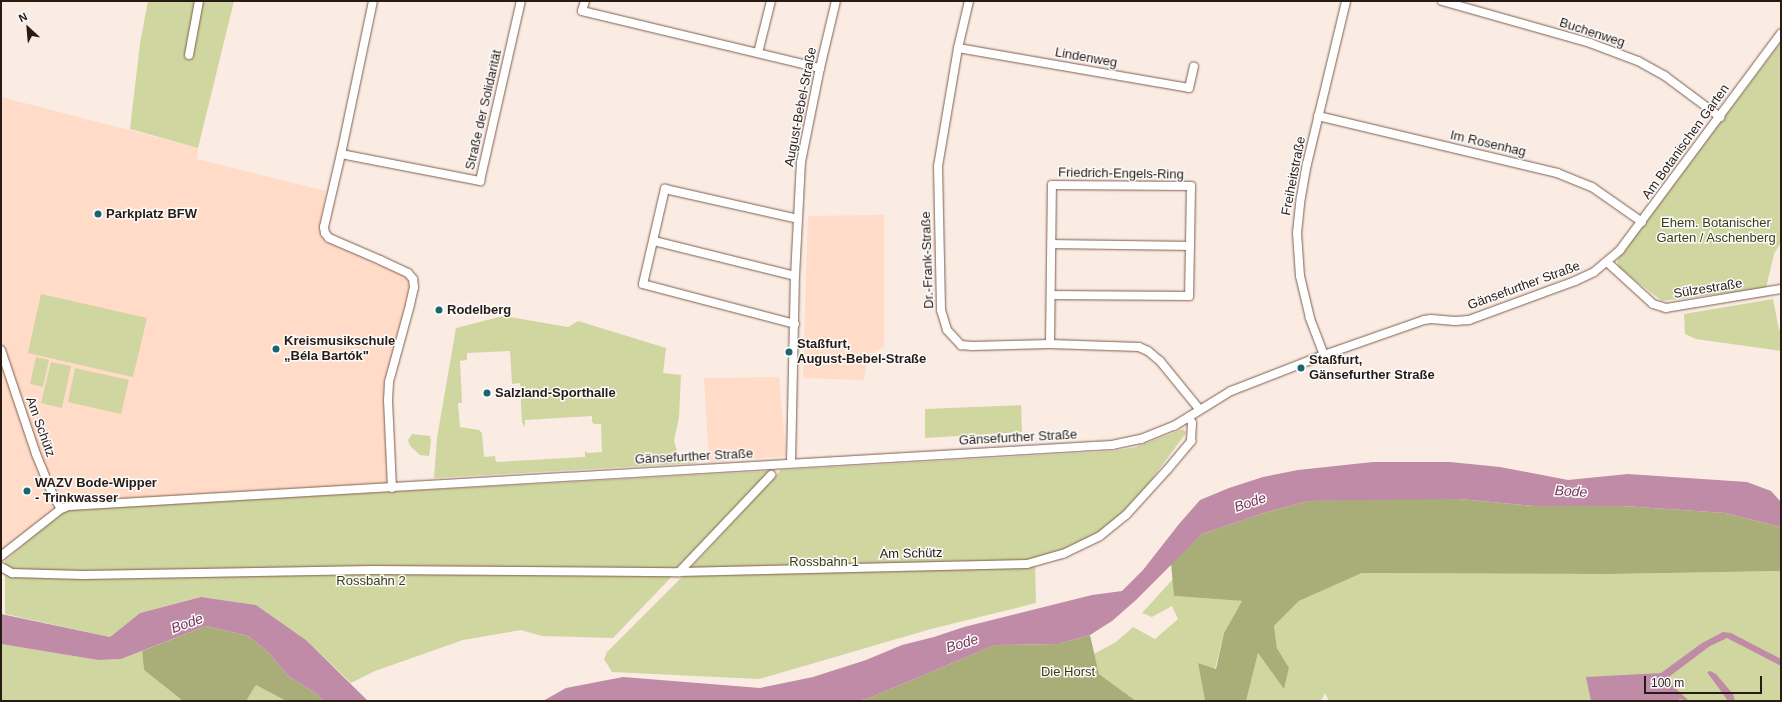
<!DOCTYPE html>
<html>
<head>
<meta charset="utf-8">
<style>
	body { margin:0 }
	#map { position:relative; width:1782px; height:702px; overflow:hidden; background:#faebe3; font-family:Helvetica,sans-serif }
	div>[style] { position:absolute }
	[style*='--x'] { left:calc(var(--x)*1px); top:calc(var(--y)*1px); width:calc(var(--w)*1px); rotate:calc(var(--a)*1deg) }
	.built>* { inset:0; background:#ffdbc8 }
	.green>* { inset:0; background:#d0d6a0 }
	.forest>* { inset:0; background:#a9ae78 }
	.water>* { inset:0; background:#bf8ba6 }
	.roads { filter:drop-shadow(0 0 1px #7e5e4d) drop-shadow(0 0 1px #7e5e4d) }
	.minor>* { height:8px; margin:-4px; padding:0 4px; transform-origin:4px; border-radius:4px; background:#fff }
	.dots>* { width:11px; height:11px; translate:-50% -50%; box-sizing:border-box; border:2px solid #fbfbfb; border-radius:50% }
	span { translate:-50% -50%; white-space:nowrap; text-align:center; line-height:1.15; -webkit-text-stroke:3px #fbfbfb; paint-order:stroke }
	.street-label { font-size:13px; color:#281b14 }
	.poi-label { font-size:13px; color:#281b14; font-weight:700 }
	.left { translate:0 -50%; text-align:left }
	.park-label { font-size:13px; color:#3b3e13 }
	.water-label { font-size:14px; color:#78365c; font-style:italic }
	.frame { position:absolute; inset:0; border:2px solid #281b14; pointer-events:none }
	.north { position:absolute; left:8px; top:8px; width:40px; height:40px; -webkit-text-stroke:3px #fbfbfb; paint-order:stroke; rotate:334deg; font-size:11px; font-weight:700; line-height:16px; text-align:center; color:#281b14 }
	.north::after { content:''; display:block; margin:auto; width:14px; height:18px; background:#281b14; clip-path:polygon(50% 0,100% 100%,50% 72%,0 100%) }
	.scale { position:absolute; left:1644px; top:676px; width:118px; height:18px; box-sizing:border-box; border:2px solid #281b14; border-top:0; padding-left:5px; font-size:12px; line-height:14px; white-space:nowrap; color:#281b14; -webkit-text-stroke:3px #fbfbfb; paint-order:stroke }
</style>
</head>
<body>
<div id="map">
	<div class="built">
		<div style="clip-path:polygon(1px 97px,198px 148px,197px 159px,326px 191px,320px 229px,324px 239px,407px 276px,410px 284px,409px 297px,388px 369px,384px 404px,389px 493px,67px 510px,58px 515px,5px 561px,1px 560px)"></div>
		<div style="clip-path:polygon(884px 215px,884px 347px,868px 355px,864px 380px,803px 378px,808px 216px)"></div>
		<div style="clip-path:polygon(779px 377px,786px 456px,709px 462px,704px 378px)"></div>
	</div>
	<div class="green">
		<div style="clip-path:polygon(148px 1px,234px 1px,198px 148px,130px 129px,140px 44px)"></div>
		<div style="clip-path:polygon(1781px 42px,1781px 242px,1774px 254px,1766px 288px,1662px 301px,1619px 268px,1617px 260px)"></div>
		<div style="clip-path:polygon(41px 294px,147px 318px,133px 377px,28px 353px)"></div>
		<div style="clip-path:polygon(1773px 299px,1779px 330px,1781px 330px,1781px 351px,1696px 339px,1685px 334px,1684px 314px)"></div>
		<div style="clip-path:polygon(evenodd,503px 316px,568px 327px,578px 321px,666px 348px,663px 373px,681px 375px,679px 417px,674px 441px,678px 454px,696px 459px,697px 463px,434px 478px,437px 438px,456px 328px,503px 316px,510px 351px,512px 384px,520px 383px,522px 422px,525px 427px,525px 420px,592px 416px,592px 422px,594px 424px,601px 424px,602px 452px,588px 453px,585px 451px,585px 457px,496px 462px,495px 456px,484px 457px,482px 433px,479px 430px,460px 427px,458px 403px,462px 403px,460px 361px,467px 360px,467px 353px,510px 351px)"></div>
		<div style="clip-path:polygon(36px 357px,49px 360px,43px 387px,30px 384px)"></div>
		<div style="clip-path:polygon(51px 362px,71px 366px,62px 408px,41px 403px)"></div>
		<div style="clip-path:polygon(75px 368px,129px 380px,121px 414px,68px 402px)"></div>
		<div style="clip-path:polygon(1021px 405px,1022px 432px,925px 438px,925px 409px)"></div>
		<div style="clip-path:polygon(1183px 429px,1186px 433px,1146px 487px,1124px 511px,1101px 531px,1063px 553px,1035px 561px,1036px 603px,931px 629px,759px 679px,612px 672px,604px 659px,607px 652px,684px 575px,781px 470px,1113px 451px,1136px 447px)"></div>
		<div style="clip-path:polygon(412px 434px,430px 436px,431px 441px,429px 456px,420px 455px,410px 446px,408px 440px)"></div>
		<div style="clip-path:polygon(767px 471px,769px 472px,769px 475px,613px 638px,542px 636px,521px 630px,463px 640px,375px 671px,351px 683px,306px 640px,256px 605px,201px 597px,140px 613px,110px 637px,5px 614px,5px 561px,58px 515px,67px 510px)"></div>
		<div style="clip-path:polygon(1781px 571px,1781px 701px,1329px 701px,1325px 693px,1321px 701px,1245px 701px,1258px 653px,1284px 688px,1289px 668px,1277px 648px,1274px 626px,1299px 601px,1362px 573px,1611px 574px)"></div>
		<div style="clip-path:polygon(1173px 579px,1175px 596px,1242px 601px,1224px 633px,1215px 669px,1198px 663px,1205px 701px,1136px 701px,1099px 674px,1094px 654px,1116px 642px,1133px 627px,1155px 639px,1178px 619px,1172px 606px,1152px 617px,1142px 613px)"></div>
		<div style="clip-path:polygon(1px 644px,98px 660px,121px 659px,142px 651px,144px 670px,183px 701px,1px 701px)"></div>
		<div style="clip-path:polygon(256px 685px,286px 701px,246px 701px)"></div>
	</div>
	<div class="forest">
		<div style="clip-path:polygon(1380px 499px,1459px 499px,1534px 506px,1624px 506px,1725px 513px,1781px 527px,1781px 571px,1611px 574px,1362px 573px,1299px 601px,1274px 626px,1277px 648px,1289px 668px,1284px 689px,1258px 653px,1246px 701px,1205px 701px,1198px 663px,1216px 669px,1224px 633px,1242px 601px,1174px 596px,1171px 563px,1202px 534px,1264px 513px,1308px 501px)"></div>
		<div style="clip-path:polygon(206px 626px,248px 636px,269px 653px,288px 676px,317px 694px,323px 701px,286px 701px,256px 685px,246px 701px,183px 701px,144px 670px,142px 651px)"></div>
		<div style="clip-path:polygon(1090px 635px,1099px 674px,1136px 701px,855px 701px,867px 699px,995px 645px,1058px 644px)"></div>
	</div>
	<div class="water">
		<div style="clip-path:polygon(1373px 462px,1450px 462px,1500px 467px,1568px 480px,1628px 474px,1747px 482px,1771px 491px,1781px 502px,1781px 527px,1725px 513px,1624px 506px,1534px 506px,1459px 499px,1308px 501px,1264px 513px,1202px 534px,1136px 600px,1112px 621px,1090px 635px,1058px 644px,995px 645px,867px 699px,855px 701px,543px 701px,566px 688px,623px 677px,760px 688px,813px 677px,866px 660px,902px 645px,934px 637px,964px 627px,1092px 595px,1122px 591px,1143px 570px,1179px 524px,1200px 500px,1229px 488px,1263px 477px,1298px 470px)"></div>
		<div style="clip-path:polygon(201px 597px,256px 605px,306px 640px,368px 701px,323px 701px,317px 694px,288px 676px,269px 653px,248px 636px,206px 626px,121px 659px,98px 660px,1px 644px,1px 614px,110px 637px,140px 613px)"></div>
		<div style="clip-path:polygon(1723px 632px,1731px 633px,1781px 659px,1781px 666px,1727px 638px,1710px 646px,1670px 676px,1668px 681px,1689px 701px,1679px 699px,1679px 701px,1591px 701px,1586px 677px,1661px 673px,1702px 643px)"></div>
		<div style="clip-path:polygon(1710px 671px,1716px 674px,1733px 694px,1735px 701px,1728px 701px,1707px 672px)"></div>
	</div>
	<div class="roads">
		<div class="minor">
			<div style="--x:373;--y:1;--w:156;--a:101.8"></div>
			<div style="--x:341;--y:154;--w:75;--a:103.1"></div>
			<div style="--x:324;--y:227;--w:6;--a:81"></div>
			<div style="--x:325;--y:233;--w:6;--a:51"></div>
			<div style="--x:329;--y:238;--w:56;--a:23.3"></div>
			<div style="--x:380;--y:260;--w:31;--a:25"></div>
			<div style="--x:408;--y:273;--w:8;--a:50"></div>
			<div style="--x:413;--y:279;--w:8;--a:83"></div>
			<div style="--x:414;--y:287;--w:18;--a:103"></div>
			<div style="--x:410;--y:305;--w:80;--a:105.3"></div>
			<div style="--x:389;--y:382;--w:18;--a:93"></div>
			<div style="--x:388;--y:400;--w:88;--a:87.4"></div>
			<div style="--x:585;--y:1;--w:10;--a:107"></div>
			<div style="--x:582;--y:11;--w:245;--a:13.5"></div>
			<div style="--x:969;--y:1;--w:48;--a:103.2"></div>
			<div style="--x:958;--y:48;--w:120;--a:99.6"></div>
			<div style="--x:938;--y:166;--w:144;--a:88.8"></div>
			<div style="--x:941;--y:310;--w:21;--a:73"></div>
			<div style="--x:947;--y:330;--w:21;--a:47"></div>
			<div style="--x:961;--y:345;--w:11;--a:5"></div>
			<div style="--x:972;--y:346;--w:78;--a:-1.5"></div>
			<div style="--x:1050;--y:344;--w:89;--a:1.9"></div>
			<div style="--x:1139;--y:347;--w:10;--a:24"></div>
			<div style="--x:1148;--y:351;--w:16;--a:40"></div>
			<div style="--x:1160;--y:361;--w:63;--a:50.8"></div>
			<div style="--x:1442;--y:1;--w:154;--a:15.8"></div>
			<div style="--x:1590;--y:43;--w:51;--a:20.6"></div>
			<div style="--x:1638;--y:61;--w:31;--a:29"></div>
			<div style="--x:1665;--y:76;--w:69;--a:36.7"></div>
			<div style="--x:958;--y:48;--w:234;--a:9.8"></div>
			<div style="--x:1189;--y:88;--w:22;--a:-77"></div>
			<div style="--x:758;--y:53;--w:54;--a:-76"></div>
			<div style="--x:189;--y:55;--w:55;--a:-79.5"></div>
			<div style="--x:1318;--y:116;--w:246;--a:13.4"></div>
			<div style="--x:1557;--y:173;--w:38;--a:22"></div>
			<div style="--x:1592;--y:187;--w:61;--a:35"></div>
			<div style="--x:341;--y:154;--w:142;--a:11"></div>
			<div style="--x:480;--y:181;--w:185;--a:-77.2"></div>
			<div style="--x:654;--y:241;--w:145;--a:13.9"></div>
			<div style="--x:1052;--y:244;--w:138;--a:0.8"></div>
			<div style="--x:1607;--y:262;--w:62;--a:42.4"></div>
			<div style="--x:1653;--y:304;--w:14;--a:17"></div>
			<div style="--x:1666;--y:308;--w:117;--a:-9.4"></div>
			<div style="--x:795;--y:324;--w:157;--a:-165.3"></div>
			<div style="--x:643;--y:284;--w:98;--a:-77"></div>
			<div style="--x:665;--y:189;--w:136;--a:12.7"></div>
			<div style="--x:1050;--y:344;--w:159;--a:-89.3"></div>
			<div style="--x:1052;--y:185;--w:139;--a:0.4"></div>
			<div style="--x:1191;--y:186;--w:110;--a:91"></div>
			<div style="--x:1189;--y:296;--w:138;--a:-179.6"></div>
			<div style="--x:1;--y:350;--w:110;--a:71.4"></div>
			<div style="--x:36;--y:454;--w:42;--a:67.7"></div>
			<div style="--x:52;--y:493;--w:18;--a:61"></div>
			<div style="--x:1324;--y:355;--w:40;--a:-111"></div>
			<div style="--x:1310;--y:318;--w:43;--a:-103.4"></div>
			<div style="--x:1300;--y:276;--w:43;--a:-94"></div>
			<div style="--x:1297;--y:233;--w:36;--a:-84"></div>
			<div style="--x:1301;--y:197;--w:34;--a:-80"></div>
			<div style="--x:1307;--y:164;--w:168;--a:-76.5"></div>
			<div style="--x:791;--y:463;--w:187;--a:-88.8"></div>
			<div style="--x:795;--y:276;--w:114;--a:-87"></div>
			<div style="--x:801;--y:162;--w:96;--a:-78.6"></div>
			<div style="--x:820;--y:68;--w:69;--a:-76.6"></div>
			<div style="--x:1;--y:556;--w:76;--a:-38.1"></div>
			<div style="--x:61;--y:509;--w:9;--a:-21"></div>
			<div style="--x:69;--y:506;--w:1045;--a:-3.35"></div>
			<div style="--x:1112;--y:445;--w:30;--a:-12"></div>
			<div style="--x:1141;--y:439;--w:35;--a:-22"></div>
			<div style="--x:1174;--y:426;--w:67;--a:-31.6"></div>
			<div style="--x:1231;--y:391;--w:100;--a:-21.2"></div>
			<div style="--x:1324;--y:355;--w:106;--a:-19.3"></div>
			<div style="--x:1424;--y:320;--w:7;--a:-8"></div>
			<div style="--x:1431;--y:319;--w:24;--a:5"></div>
			<div style="--x:1455;--y:321;--w:14;--a:-4"></div>
			<div style="--x:1469;--y:320;--w:113;--a:-20.2"></div>
			<div style="--x:1575;--y:281;--w:21;--a:-25"></div>
			<div style="--x:1594;--y:272;--w:34;--a:-40"></div>
			<div style="--x:1620;--y:250;--w:270;--a:-53.4"></div>
			<div style="--x:1;--y:567;--w:13;--a:29"></div>
			<div style="--x:12;--y:573;--w:71;--a:1.6"></div>
			<div style="--x:83;--y:575;--w:290;--a:-1"></div>
			<div style="--x:373;--y:570;--w:306;--a:0.4"></div>
			<div style="--x:679;--y:572;--w:348;--a:-1.3"></div>
			<div style="--x:1027;--y:564;--w:37;--a:-16"></div>
			<div style="--x:1063;--y:554;--w:41;--a:-25.9"></div>
			<div style="--x:1100;--y:536;--w:33;--a:-39"></div>
			<div style="--x:1126;--y:515;--w:61;--a:-47.7"></div>
			<div style="--x:1167;--y:470;--w:38;--a:-50"></div>
			<div style="--x:1191;--y:441;--w:18;--a:-87"></div>
			<div style="--x:1192;--y:423;--w:7;--a:-117"></div>
			<div style="--x:679;--y:572;--w:134;--a:-46.5"></div>
		</div>
	</div>
	<div class="dots">
		<div style="left:98px;top:214px;background:#1a666f"></div>
		<div style="left:439px;top:310px;background:#1a666f"></div>
		<div style="left:276px;top:349px;background:#1a666f"></div>
		<div style="left:789px;top:352px;background:#1a666f"></div>
		<div style="left:1301px;top:368px;background:#1a666f"></div>
		<div style="left:487px;top:393px;background:#1a666f"></div>
		<div style="left:27px;top:491px;background:#1a666f"></div>
	</div>
	<div class="street-label">
		<span style="left:1592px;top:33px;rotate:18deg">Buchenweg</span>
		<span style="left:1086px;top:58px;rotate:10deg">Lindenweg</span>
		<span style="left:801px;top:107px;rotate:-79deg">August-Bebel-Straße</span>
		<span style="left:484px;top:110px;rotate:-77deg">Straße der Solidarität</span>
		<span style="left:1686px;top:142px;rotate:-54deg">Am Botanischen Garten</span>
		<span style="left:1488px;top:144px;rotate:13deg">Im Rosenhag</span>
		<span style="left:1121px;top:174px;rotate:1deg">Friedrich-Engels-Ring</span>
		<span style="left:1294px;top:176px;rotate:-79deg">Freiheitstraße</span>
		<span style="left:928px;top:260px;rotate:-92deg">Dr.-Frank-Straße</span>
		<span style="left:1524px;top:286px;rotate:-20deg">Gänsefurther Straße</span>
		<span style="left:1708px;top:289px;rotate:-9deg">Sülzestraße</span>
		<span style="left:40px;top:427px;rotate:70deg">Am Schütz</span>
		<span style="left:1018px;top:438px;rotate:-3deg">Gänsefurther Straße</span>
		<span style="left:694px;top:457px;rotate:-3deg">Gänsefurther Straße</span>
		<span style="left:911px;top:554px;rotate:-1deg">Am Schütz</span>
	</div>
	<div class="poi-label">
		<span class="left" style="left:106px;top:214px">Parkplatz BFW</span>
		<span class="left" style="left:447px;top:310px">Rodelberg</span>
		<span class="left" style="left:284px;top:349px">Kreismusikschule<br>„Béla Bartók"</span>
		<span class="left" style="left:797px;top:352px">Staßfurt,<br>August-Bebel-Straße</span>
		<span class="left" style="left:1309px;top:368px">Staßfurt,<br>Gänsefurther Straße</span>
		<span class="left" style="left:495px;top:393px">Salzland-Sporthalle</span>
		<span class="left" style="left:35px;top:491px">WAZV Bode-Wipper<br>- Trinkwasser</span>
	</div>
	<div class="park-label">
		<span style="left:1716px;top:231px">Ehem. Botanischer<br>Garten / Aschenberg</span>
		<span style="left:824px;top:562px">Rossbahn 1</span>
		<span style="left:371px;top:581px">Rossbahn 2</span>
		<span style="left:1068px;top:672px">Die Horst</span>
	</div>
	<div class="water-label">
		<span style="left:1571px;top:491px;rotate:3deg">Bode</span>
		<span style="left:1250px;top:502px;rotate:-19deg">Bode</span>
		<span style="left:187px;top:623px;rotate:-20deg">Bode</span>
		<span style="left:962px;top:643px;rotate:-17deg">Bode</span>
	</div>
	<div class="frame"></div>
	<div class="north">N</div>
	<div class="scale">100 m</div>
</div>
</body>
</html>
